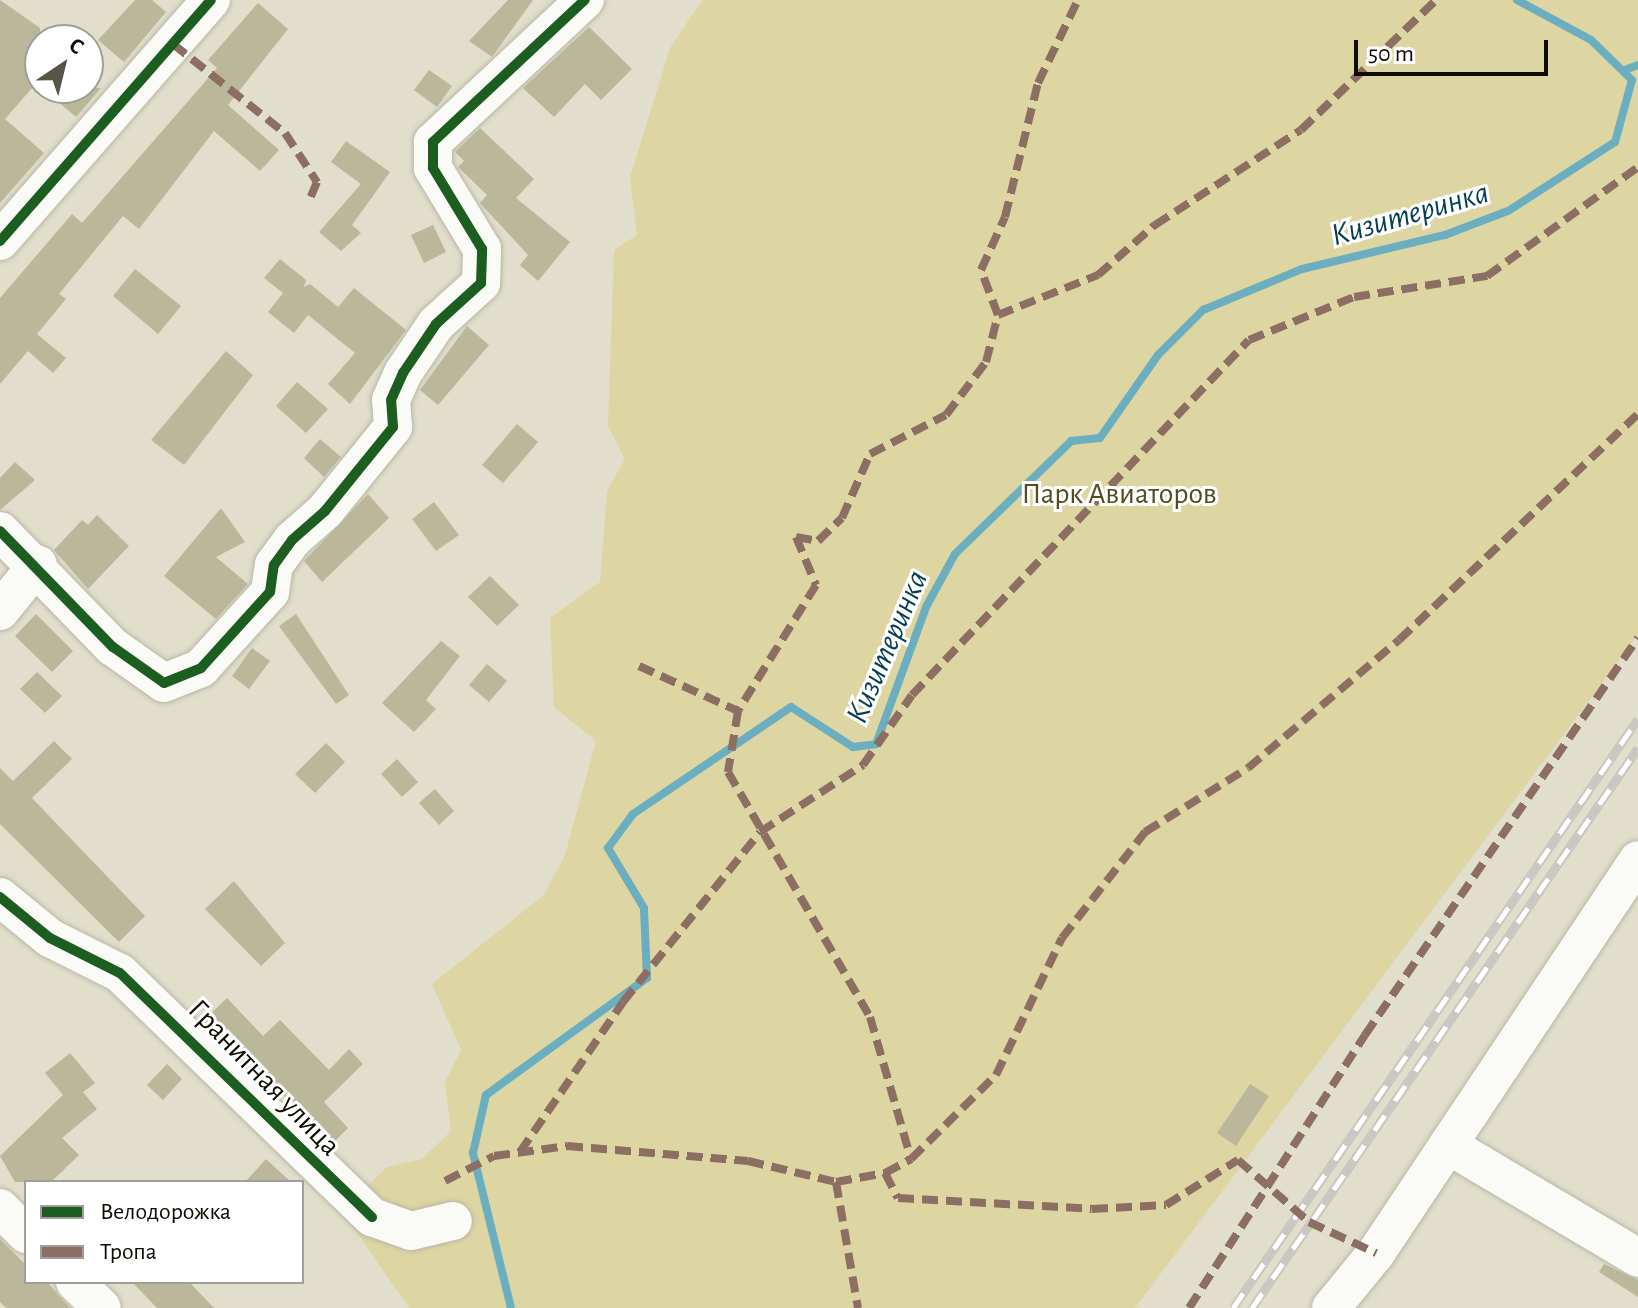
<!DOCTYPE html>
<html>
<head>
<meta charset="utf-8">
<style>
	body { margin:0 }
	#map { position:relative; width:1638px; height:1308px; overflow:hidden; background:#e1decb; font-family:"Alegreya Sans",sans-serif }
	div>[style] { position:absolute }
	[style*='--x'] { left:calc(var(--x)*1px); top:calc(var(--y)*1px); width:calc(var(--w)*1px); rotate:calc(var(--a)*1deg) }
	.green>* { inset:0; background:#ddd6a2 }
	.stream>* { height:8px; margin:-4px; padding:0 4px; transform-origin:4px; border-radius:4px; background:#6baec0 }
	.building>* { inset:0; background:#bbb79a }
	.roads { filter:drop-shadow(0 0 2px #b8b6a7) drop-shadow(0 0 2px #b8b6a7) }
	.minor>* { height:38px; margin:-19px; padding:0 19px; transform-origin:19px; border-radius:19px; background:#fafaf7 }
	.rail>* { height:9px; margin-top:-4.5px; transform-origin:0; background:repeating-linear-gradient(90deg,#fff 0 18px,#c8c7c2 0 36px); box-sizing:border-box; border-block:2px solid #c8c7c2 }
	.quiet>* { height:8px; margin-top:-4px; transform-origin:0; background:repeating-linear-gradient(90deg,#8d6e63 0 16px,transparent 0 24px) }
	.cycleway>* { height:10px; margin:-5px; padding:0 5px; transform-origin:5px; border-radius:5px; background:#1b5e20 }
	span { translate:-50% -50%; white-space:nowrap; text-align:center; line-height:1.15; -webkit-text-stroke:6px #fff; paint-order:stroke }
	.park-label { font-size:30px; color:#524c20 }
	.street-label { font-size:30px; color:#0e0c03 }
	.water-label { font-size:32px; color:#043f52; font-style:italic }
	.legend { position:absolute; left:24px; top:1180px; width:280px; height:104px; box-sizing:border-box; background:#fff; border:2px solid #9f9e9a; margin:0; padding:10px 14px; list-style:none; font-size:24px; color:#0e0c03 }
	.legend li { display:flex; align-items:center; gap:16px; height:40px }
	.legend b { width:40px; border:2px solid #9f9e9a }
	.north { position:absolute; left:24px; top:24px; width:80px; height:80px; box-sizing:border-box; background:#fff; border:2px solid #9f9e9a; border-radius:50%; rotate:35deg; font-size:22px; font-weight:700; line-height:32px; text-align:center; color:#0e0c03 }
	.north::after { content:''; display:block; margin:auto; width:28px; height:36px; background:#585649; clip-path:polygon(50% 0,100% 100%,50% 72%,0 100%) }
	.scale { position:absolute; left:1354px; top:40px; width:194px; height:36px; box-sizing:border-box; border:4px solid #0e0c03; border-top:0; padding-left:10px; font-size:24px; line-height:28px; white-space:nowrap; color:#0e0c03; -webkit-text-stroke:6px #fff; paint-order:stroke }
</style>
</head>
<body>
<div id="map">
	<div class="green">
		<div style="clip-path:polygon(702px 0,1638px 0,1638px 635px,1135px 1308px,409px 1308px,342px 1211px,387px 1167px,422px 1159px,451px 1131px,445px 1082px,461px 1050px,432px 984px,544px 895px,565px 855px,596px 741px,554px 707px,550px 618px,600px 582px,607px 491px,625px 459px,608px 426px,614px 250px,637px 235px,630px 177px,670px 48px)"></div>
	</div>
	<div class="stream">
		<div style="--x:1625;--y:70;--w:14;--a:-21"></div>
		<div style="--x:511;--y:1308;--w:160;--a:-103.8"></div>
		<div style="--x:473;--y:1153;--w:59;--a:-77.4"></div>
		<div style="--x:486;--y:1095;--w:199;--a:-36"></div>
		<div style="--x:647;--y:978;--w:70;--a:-92.5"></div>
		<div style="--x:644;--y:908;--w:70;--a:-121"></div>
		<div style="--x:608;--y:848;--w:42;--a:-53.7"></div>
		<div style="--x:633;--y:814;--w:191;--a:-34.1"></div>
		<div style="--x:791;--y:707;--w:74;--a:32.8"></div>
		<div style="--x:853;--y:747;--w:23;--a:-7"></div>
		<div style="--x:876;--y:744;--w:146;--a:-69.9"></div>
		<div style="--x:926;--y:607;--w:60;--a:-61.3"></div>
		<div style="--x:955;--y:554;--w:162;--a:-44.2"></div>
		<div style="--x:1071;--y:441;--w:29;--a:-6"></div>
		<div style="--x:1100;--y:438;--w:101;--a:-55.1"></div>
		<div style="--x:1158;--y:355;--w:64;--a:-45"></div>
		<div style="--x:1203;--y:310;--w:107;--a:-22.5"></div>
		<div style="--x:1302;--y:269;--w:147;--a:-13.4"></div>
		<div style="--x:1445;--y:235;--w:67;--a:-20.9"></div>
		<div style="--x:1508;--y:211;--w:127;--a:-32.8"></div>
		<div style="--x:1615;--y:142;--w:64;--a:-74.7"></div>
		<div style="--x:1632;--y:80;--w:57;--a:-135.7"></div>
		<div style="--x:1591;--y:40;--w:84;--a:-151.6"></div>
	</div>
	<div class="building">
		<div style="clip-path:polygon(0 0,40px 28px,40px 79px,5px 119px,44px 153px,0 203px)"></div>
		<div style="clip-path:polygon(135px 0,152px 0,166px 12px,124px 62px,98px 40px)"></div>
		<div style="clip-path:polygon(508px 0,533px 0,492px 57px,469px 41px)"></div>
		<div style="clip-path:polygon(258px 3px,288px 29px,228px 105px,279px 150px,260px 171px,214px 131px,139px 229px,123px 216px,59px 294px,66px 299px,37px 334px,66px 358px,53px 373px,28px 351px,0 384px,0 298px,72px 214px,82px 223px,217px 68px,208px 60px)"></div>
		<div style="clip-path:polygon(589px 27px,632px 69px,601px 100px,585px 84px,554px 117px,523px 88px)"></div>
		<div style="clip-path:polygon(429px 70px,452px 86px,437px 107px,414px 90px)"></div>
		<div style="clip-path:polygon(42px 88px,101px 88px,76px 117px)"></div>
		<div style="clip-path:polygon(480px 128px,534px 179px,516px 198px,570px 242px,538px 281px,520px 265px,528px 255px,480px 203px,487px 195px,458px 167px,464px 161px,455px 152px)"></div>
		<div style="clip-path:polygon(346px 141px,390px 172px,352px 225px,361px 233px,341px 251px,319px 232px,361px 184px,331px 162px)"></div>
		<div style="clip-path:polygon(433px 225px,446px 252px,424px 263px,411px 235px)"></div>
		<div style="clip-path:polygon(280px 259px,306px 280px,304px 287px,310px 284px,338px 307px,354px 288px,406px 330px,350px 404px,328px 384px,355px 353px,308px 315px,294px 333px,268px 312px,283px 293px,264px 278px)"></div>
		<div style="clip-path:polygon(135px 269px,181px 306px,158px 334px,113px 296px)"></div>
		<div style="clip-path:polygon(467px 326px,489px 345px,438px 405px,420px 390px)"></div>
		<div style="clip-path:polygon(226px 351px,253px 375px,184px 465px,151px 440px)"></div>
		<div style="clip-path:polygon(297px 382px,328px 409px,306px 433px,276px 406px)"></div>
		<div style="clip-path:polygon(517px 424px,538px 442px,503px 483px,482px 465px)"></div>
		<div style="clip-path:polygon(320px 439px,341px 457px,324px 477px,304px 458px)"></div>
		<div style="clip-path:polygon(15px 462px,35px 480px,0 510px,0 478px)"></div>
		<div style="clip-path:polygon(368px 494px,389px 518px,322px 582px,304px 561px)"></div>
		<div style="clip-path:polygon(434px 502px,459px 535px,436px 551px,412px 519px)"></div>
		<div style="clip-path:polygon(221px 508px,245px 542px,216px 557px,248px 584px,216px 619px,164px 576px)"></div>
		<div style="clip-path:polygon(97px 515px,129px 546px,88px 589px,54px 550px,82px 520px,88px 525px)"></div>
		<div style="clip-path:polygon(490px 576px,519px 605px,497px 626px,468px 597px)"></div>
		<div style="clip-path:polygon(36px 614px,73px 651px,52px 672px,15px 636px)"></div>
		<div style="clip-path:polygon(296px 614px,349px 695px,336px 704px,279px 626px)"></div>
		<div style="clip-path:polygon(441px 641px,460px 656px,426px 700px,436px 709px,414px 732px,382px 703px)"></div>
		<div style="clip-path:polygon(252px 648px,270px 661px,249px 689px,232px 676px)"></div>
		<div style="clip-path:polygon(487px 664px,507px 681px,489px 702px,469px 685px)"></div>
		<div style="clip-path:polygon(37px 672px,62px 696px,45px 713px,20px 689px)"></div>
		<div style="clip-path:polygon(54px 741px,72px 759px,32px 798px,145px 916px,119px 942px,0 824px,0 768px,13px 781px)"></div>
		<div style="clip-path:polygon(326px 743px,345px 762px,315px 793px,295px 774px)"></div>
		<div style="clip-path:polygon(397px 759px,418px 782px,402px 797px,381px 774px)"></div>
		<div style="clip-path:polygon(435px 789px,454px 811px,439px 825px,419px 803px)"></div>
		<div style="clip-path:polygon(234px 881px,285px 943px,261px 966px,205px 909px)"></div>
		<div style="clip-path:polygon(227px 998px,263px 1036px,280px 1020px,329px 1070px,349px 1049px,363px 1064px,324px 1102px,348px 1128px,330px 1146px,228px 1034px,221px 1040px,202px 1022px)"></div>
		<div style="clip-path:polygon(70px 1053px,95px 1083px,83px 1092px,97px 1109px,62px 1138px,79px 1155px,51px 1182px,15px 1182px,0 1156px,63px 1095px,45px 1073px)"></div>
		<div style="clip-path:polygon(167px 1064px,182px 1079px,163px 1100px,147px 1085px)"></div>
		<div style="clip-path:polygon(1250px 1084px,1269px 1096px,1236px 1146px,1217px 1133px)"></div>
		<div style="clip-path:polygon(266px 1159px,291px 1182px,245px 1182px)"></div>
		<div style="clip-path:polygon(0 1239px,26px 1265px,26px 1282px,47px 1282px,70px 1308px,6px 1308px,0 1302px)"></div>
		<div style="clip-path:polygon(1604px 1264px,1638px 1280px,1638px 1297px,1599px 1272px)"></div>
		<div style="clip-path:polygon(132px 1282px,189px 1282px,214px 1308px,157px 1308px)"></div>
	</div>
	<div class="roads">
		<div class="minor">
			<div style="--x:0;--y:241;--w:320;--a:-48.8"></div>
			<div style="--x:0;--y:531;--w:162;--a:45.8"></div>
			<div style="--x:113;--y:647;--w:62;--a:35.2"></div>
			<div style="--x:164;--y:683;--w:40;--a:-22"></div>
			<div style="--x:201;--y:668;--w:103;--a:-47.8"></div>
			<div style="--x:270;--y:592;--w:27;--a:-82"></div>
			<div style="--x:274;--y:565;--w:31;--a:-54"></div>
			<div style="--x:292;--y:540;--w:44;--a:-41.3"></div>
			<div style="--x:325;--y:511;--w:108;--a:-51"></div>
			<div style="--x:393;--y:427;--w:27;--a:-94"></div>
			<div style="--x:391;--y:400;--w:30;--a:-66"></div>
			<div style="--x:403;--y:373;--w:59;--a:-56"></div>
			<div style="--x:436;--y:324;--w:61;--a:-42.3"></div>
			<div style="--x:481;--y:283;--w:34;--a:-88"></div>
			<div style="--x:482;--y:249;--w:95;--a:-121.2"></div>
			<div style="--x:433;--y:168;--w:26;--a:-90"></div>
			<div style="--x:433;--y:142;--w:208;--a:-43.1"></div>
			<div style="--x:0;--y:611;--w:60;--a:-51"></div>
			<div style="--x:0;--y:897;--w:65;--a:39.4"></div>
			<div style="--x:50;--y:938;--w:78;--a:26.6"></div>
			<div style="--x:120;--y:973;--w:351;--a:44.1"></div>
			<div style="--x:372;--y:1217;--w:41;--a:19.7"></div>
			<div style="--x:411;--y:1231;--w:43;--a:-13.4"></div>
			<div style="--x:1448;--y:1145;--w:221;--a:30.7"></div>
			<div style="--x:0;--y:1208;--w:37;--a:45"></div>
			<div style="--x:75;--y:1282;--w:37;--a:44"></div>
			<div style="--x:1331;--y:1308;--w:71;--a:-50.7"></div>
			<div style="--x:1376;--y:1253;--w:472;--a:-56.3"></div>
		</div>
	</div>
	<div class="rail">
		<div style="--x:1233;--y:1308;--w:715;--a:-55.49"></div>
		<div style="--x:1252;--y:1308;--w:680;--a:-55.42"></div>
	</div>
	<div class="quiet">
		<div style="--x:173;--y:44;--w:143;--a:38.5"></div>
		<div style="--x:285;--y:133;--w:59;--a:56.9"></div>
		<div style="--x:317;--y:182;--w:21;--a:113"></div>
		<div style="--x:998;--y:315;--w:48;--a:-110.7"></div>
		<div style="--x:981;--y:270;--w:58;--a:-65.6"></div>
		<div style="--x:1005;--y:217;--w:138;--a:-76.2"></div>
		<div style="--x:1038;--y:83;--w:92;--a:-64.3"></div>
		<div style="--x:796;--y:537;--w:22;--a:10"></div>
		<div style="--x:818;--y:541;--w:33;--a:-44"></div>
		<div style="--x:842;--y:518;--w:70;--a:-66.4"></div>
		<div style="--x:870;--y:454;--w:85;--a:-27.2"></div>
		<div style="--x:946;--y:415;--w:66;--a:-53"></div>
		<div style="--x:986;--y:362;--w:49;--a:-75.7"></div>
		<div style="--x:998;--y:315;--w:108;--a:-21.8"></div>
		<div style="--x:1098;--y:275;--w:76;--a:-41.3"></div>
		<div style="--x:1155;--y:225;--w:174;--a:-33.1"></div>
		<div style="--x:1301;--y:130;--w:187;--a:-43.9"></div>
		<div style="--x:796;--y:537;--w:52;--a:67.4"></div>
		<div style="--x:816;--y:585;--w:148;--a:121.8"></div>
		<div style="--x:738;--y:711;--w:62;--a:99.3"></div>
		<div style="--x:728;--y:772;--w:283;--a:59.9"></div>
		<div style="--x:870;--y:1017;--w:148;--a:73.9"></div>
		<div style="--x:639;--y:666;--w:109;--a:24.4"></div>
		<div style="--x:520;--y:1152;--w:182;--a:-55.5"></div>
		<div style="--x:623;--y:1002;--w:218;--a:-51.1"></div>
		<div style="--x:760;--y:832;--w:123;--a:-33"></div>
		<div style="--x:863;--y:765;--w:85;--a:-55"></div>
		<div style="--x:912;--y:695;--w:489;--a:-46.5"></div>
		<div style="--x:1249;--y:340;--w:113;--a:-22.3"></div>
		<div style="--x:1354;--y:297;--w:135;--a:-9"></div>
		<div style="--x:1487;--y:276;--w:186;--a:-35.8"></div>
		<div style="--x:885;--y:1173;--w:28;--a:63"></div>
		<div style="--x:898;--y:1198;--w:194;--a:3.2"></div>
		<div style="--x:1092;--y:1209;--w:74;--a:-3.1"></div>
		<div style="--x:1166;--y:1205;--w:85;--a:-32"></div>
		<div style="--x:1238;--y:1160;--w:94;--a:41.1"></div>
		<div style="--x:1309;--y:1222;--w:74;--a:24.8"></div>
		<div style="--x:445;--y:1181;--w:55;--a:-27"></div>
		<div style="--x:494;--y:1156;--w:74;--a:-7.8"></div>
		<div style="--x:567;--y:1146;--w:182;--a:4.7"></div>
		<div style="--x:748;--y:1161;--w:90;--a:13.4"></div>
		<div style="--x:836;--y:1182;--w:50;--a:-10.4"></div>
		<div style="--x:885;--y:1173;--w:30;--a:-28"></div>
		<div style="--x:911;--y:1159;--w:120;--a:-44.7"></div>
		<div style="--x:996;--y:1075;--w:152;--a:-64.3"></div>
		<div style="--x:1062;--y:938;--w:135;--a:-51.9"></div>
		<div style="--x:1145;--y:832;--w:121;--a:-31.9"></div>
		<div style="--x:1248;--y:768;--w:198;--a:-40.3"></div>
		<div style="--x:1399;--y:640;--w:329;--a:-43.4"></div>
		<div style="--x:836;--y:1182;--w:128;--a:80.1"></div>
		<div style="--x:1189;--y:1308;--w:325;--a:-57.2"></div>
		<div style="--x:1365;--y:1035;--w:482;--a:-55.5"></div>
	</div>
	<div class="cycleway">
		<div style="--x:0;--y:241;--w:320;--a:-48.8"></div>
		<div style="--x:0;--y:531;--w:162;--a:45.8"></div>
		<div style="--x:113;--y:647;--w:62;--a:35.2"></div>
		<div style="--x:164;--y:683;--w:40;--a:-22"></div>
		<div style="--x:201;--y:668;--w:103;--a:-47.8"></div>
		<div style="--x:270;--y:592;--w:27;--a:-82"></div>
		<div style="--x:274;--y:565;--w:31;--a:-54"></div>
		<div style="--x:292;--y:540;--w:44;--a:-41.3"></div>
		<div style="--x:325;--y:511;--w:108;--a:-51"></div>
		<div style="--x:393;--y:427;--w:27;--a:-94"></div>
		<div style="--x:391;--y:400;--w:30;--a:-66"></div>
		<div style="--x:403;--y:373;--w:59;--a:-56"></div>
		<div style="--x:436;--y:324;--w:61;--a:-42.3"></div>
		<div style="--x:481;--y:283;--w:34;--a:-88"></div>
		<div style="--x:482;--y:249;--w:95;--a:-121.2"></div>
		<div style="--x:433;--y:168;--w:26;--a:-90"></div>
		<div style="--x:433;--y:142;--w:208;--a:-43.1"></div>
		<div style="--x:0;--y:897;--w:65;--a:39.4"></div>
		<div style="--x:50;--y:938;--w:78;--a:26.6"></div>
		<div style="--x:120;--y:973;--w:351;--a:44.1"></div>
	</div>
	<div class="park-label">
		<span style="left:1119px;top:494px">Парк Авиаторов</span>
	</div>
	<div class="street-label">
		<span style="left:264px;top:1078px;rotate:46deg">Гранитная улица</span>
	</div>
	<div class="water-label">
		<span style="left:1410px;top:214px;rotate:-16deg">Кизитеринка</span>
		<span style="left:887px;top:647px;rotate:-67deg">Кизитеринка</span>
	</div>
	<ul class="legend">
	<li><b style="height:10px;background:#1b5e20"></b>Велодорожка</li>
	<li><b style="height:10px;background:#8d6e63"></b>Тропа</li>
	</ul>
	<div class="north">С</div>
	<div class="scale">50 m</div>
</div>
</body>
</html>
